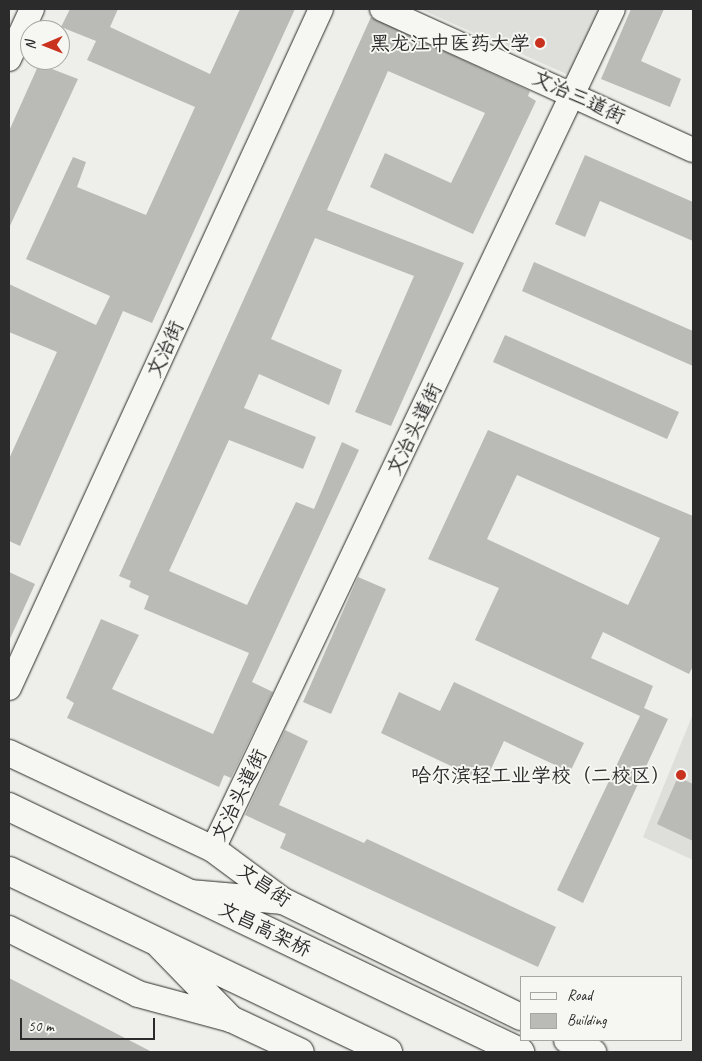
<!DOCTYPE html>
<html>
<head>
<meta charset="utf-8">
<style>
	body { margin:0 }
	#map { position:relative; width:702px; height:1061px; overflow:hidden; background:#eeeeea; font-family:Caveat,"LXGW WenKai TC",sans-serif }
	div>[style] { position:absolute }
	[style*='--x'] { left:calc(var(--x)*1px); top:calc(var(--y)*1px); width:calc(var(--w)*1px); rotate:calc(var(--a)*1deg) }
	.built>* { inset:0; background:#dededb }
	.building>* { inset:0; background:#babab7 }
	.roads { filter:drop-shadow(0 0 1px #2b2b2b) drop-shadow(0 0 1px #2b2b2b) }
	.secondary>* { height:24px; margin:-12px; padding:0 12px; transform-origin:12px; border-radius:12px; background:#f6f6f2 }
	.primary>* { height:26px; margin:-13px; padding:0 13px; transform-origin:13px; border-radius:13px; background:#f6f6f2 }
	.highway>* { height:28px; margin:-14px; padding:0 14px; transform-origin:14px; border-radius:14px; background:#f6f6f2 }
	.dots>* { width:14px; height:14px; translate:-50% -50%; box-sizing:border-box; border:2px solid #f6f6f2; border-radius:50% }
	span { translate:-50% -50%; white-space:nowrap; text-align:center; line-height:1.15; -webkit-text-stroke:4px #f6f6f2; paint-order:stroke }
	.poi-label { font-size:20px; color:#2b2b2b }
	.right { translate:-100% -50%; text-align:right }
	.street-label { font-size:20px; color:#2b2b2b }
	.frame { position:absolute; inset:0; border:10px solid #2b2b2b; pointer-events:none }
	.legend { position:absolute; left:520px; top:976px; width:162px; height:65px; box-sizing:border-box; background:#f6f6f2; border:1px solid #a5a5a2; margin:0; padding:6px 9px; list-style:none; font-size:15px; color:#2b2b2b }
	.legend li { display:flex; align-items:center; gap:10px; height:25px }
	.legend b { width:25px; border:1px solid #a5a5a2 }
	.north { position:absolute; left:20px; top:20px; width:50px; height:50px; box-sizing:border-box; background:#f6f6f2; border:1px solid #a5a5a2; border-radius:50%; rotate:269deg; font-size:14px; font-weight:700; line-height:20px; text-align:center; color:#2b2b2b }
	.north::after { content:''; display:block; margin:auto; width:18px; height:22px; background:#c8321e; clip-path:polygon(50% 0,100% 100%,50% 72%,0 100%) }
	.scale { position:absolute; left:20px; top:1018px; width:135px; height:22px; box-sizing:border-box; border:2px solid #2b2b2b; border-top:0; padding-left:6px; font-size:15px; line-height:18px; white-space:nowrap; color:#2b2b2b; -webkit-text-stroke:4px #f6f6f2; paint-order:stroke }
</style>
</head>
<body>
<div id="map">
	<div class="built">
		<div style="clip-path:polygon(420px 9px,600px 9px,571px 76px)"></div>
		<div style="clip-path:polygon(693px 714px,693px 860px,643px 837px)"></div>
	</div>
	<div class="building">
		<div style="clip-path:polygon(70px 9px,118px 9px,110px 27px,210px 74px,240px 9px,295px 9px,152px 323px,123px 311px,20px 546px,9px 541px,9px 459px,57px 352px,9px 332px,9px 284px,96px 325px,110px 296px,26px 259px,73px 157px,86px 162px,77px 187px,146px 215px,195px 107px,87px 60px,96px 41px,61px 27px)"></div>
		<div style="clip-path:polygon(631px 9px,664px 9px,641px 61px,681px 79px,670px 107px,601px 79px)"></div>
		<div style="clip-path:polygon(371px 17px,530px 91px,528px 96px,536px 101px,473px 234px,370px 187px,385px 153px,451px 183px,485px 113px,388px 71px,327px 210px,464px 263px,391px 426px,355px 412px,414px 276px,315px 238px,271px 339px,342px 370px,329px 405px,259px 374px,244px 408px,316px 437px,303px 469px,229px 440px,169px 571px,247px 605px,296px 502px,314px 509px,342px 442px,359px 450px,252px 682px,273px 692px,231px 778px,224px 775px,219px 787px,67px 718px,74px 703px,66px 698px,101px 619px,139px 635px,112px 689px,213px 734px,249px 653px,144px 609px,149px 596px,129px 587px,131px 581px,119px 576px)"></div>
		<div style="clip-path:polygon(39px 64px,78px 79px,9px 228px,9px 131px)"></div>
		<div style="clip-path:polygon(585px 155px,693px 202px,693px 241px,600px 201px,585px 237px,555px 224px)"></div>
		<div style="clip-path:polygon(534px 262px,693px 331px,693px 366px,522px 291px)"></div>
		<div style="clip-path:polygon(505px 335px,679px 412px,667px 439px,493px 362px)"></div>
		<div style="clip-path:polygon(evenodd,488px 430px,693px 516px,693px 666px,689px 674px,603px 632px,591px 658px,653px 686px,644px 708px,668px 719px,583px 903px,557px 890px,640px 716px,475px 640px,499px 588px,428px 559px,488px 430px,517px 475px,660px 538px,628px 605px,487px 539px,517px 475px)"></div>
		<div style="clip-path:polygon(9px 572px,35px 584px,9px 641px)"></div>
		<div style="clip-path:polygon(358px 577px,386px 589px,331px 714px,303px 702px)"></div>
		<div style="clip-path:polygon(454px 682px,584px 743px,570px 772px,504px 741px,485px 782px,381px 733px,399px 692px,440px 711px)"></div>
		<div style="clip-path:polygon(285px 730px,308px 741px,279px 805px,364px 843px,367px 839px,556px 927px,538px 967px,280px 848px,286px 834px,245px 815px)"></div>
		<div style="clip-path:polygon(678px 777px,693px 784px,693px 841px,657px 824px)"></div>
		<div style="clip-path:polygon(9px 978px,152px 1052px,9px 1052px)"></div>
	</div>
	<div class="roads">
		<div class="secondary">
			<div style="--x:382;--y:9;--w:341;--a:24.4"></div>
			<div style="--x:9;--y:59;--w:55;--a:-65.3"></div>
			<div style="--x:9;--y:688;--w:747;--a:-65.32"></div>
			<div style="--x:213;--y:849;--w:930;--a:-64.54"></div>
		</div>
		<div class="primary">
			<div style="--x:9;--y:753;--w:225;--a:25.2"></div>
			<div style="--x:213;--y:849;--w:87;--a:36.6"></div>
			<div style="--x:283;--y:901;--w:265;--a:26"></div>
			<div style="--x:191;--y:893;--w:91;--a:5"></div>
			<div style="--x:9;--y:929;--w:144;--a:26.7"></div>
			<div style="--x:138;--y:994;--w:96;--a:15"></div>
			<div style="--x:160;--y:946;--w:102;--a:45.8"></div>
			<div style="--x:231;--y:1019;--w:77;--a:25.2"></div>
			<div style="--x:567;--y:1040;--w:29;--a:25"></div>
		</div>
		<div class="highway">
			<div style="--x:9;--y:807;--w:567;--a:25.62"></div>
			<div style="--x:9;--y:871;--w:420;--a:25.5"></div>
		</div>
	</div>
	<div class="dots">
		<div style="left:540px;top:43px;background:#c8321e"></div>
		<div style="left:681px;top:775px;background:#c8321e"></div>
	</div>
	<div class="poi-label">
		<span class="right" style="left:530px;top:43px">黑龙江中医药大学</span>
		<span class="right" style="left:671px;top:775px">哈尔滨轻工业学校（二校区）</span>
	</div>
	<div class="street-label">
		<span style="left:579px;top:97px;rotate:25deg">文治三道街</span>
		<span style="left:165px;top:349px;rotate:-65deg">文治街</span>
		<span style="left:414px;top:429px;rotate:-64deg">文治头道街</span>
		<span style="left:239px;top:795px;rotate:-64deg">文治头道街</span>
		<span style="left:264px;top:885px;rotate:35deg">文昌街</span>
		<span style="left:265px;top:929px;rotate:26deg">文昌高架桥</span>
	</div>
	<div class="frame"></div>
	<ul class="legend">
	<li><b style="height:6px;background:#f6f6f2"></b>Road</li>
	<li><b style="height:14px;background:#babab7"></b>Building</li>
	</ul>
	<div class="north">N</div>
	<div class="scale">50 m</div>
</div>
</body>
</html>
